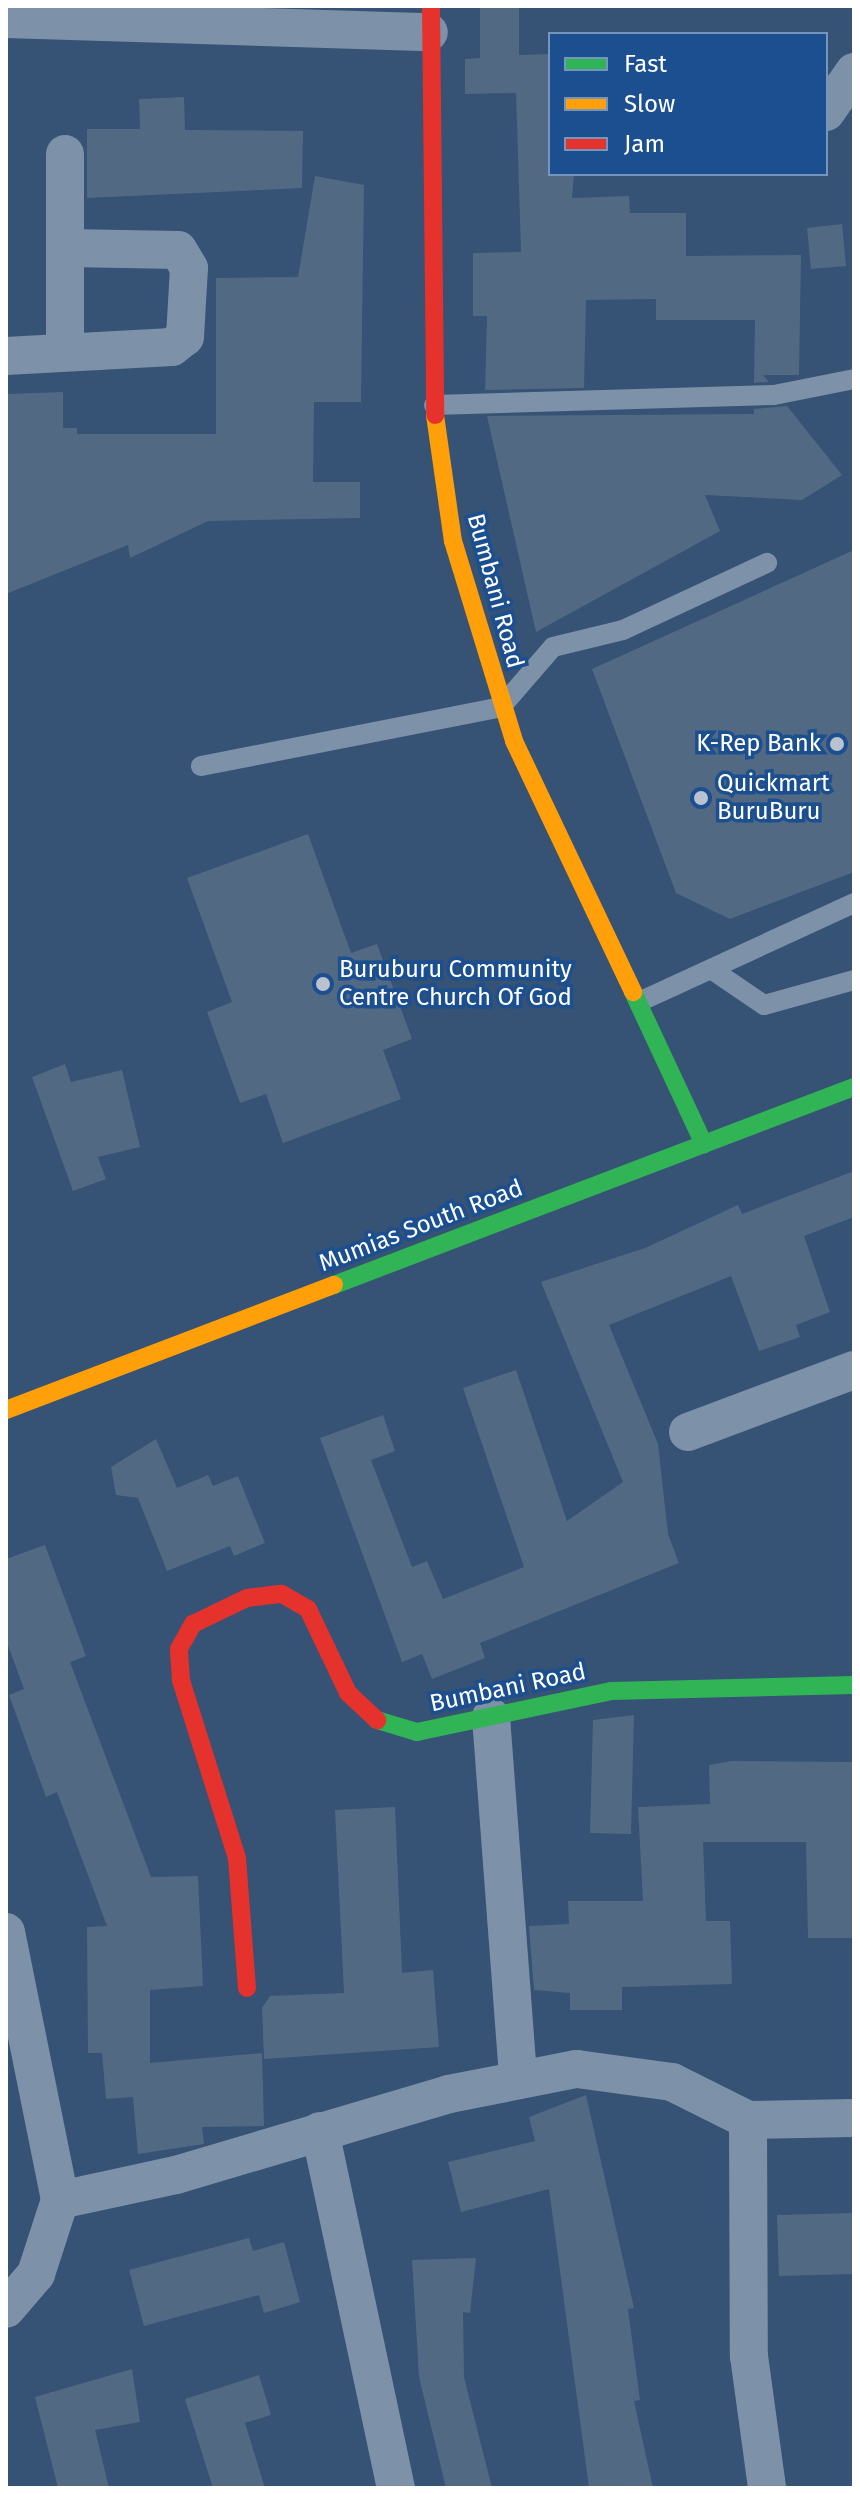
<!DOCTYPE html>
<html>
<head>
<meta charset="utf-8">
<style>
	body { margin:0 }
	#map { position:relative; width:860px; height:2494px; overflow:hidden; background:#365274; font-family:"Fira Sans",sans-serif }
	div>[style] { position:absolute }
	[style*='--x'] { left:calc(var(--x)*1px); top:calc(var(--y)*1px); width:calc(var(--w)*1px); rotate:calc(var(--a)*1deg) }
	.building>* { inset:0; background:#526984 }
	.lane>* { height:20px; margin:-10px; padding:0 10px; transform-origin:10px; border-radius:10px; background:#7d92a8 }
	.street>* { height:38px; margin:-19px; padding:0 19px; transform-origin:19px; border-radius:19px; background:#7d92a8 }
	.fast>* { height:18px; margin:-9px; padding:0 9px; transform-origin:9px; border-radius:9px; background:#30b455 }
	.slow>* { height:18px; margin:-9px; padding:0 9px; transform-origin:9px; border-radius:9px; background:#ff9f0a }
	.jam>* { height:18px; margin:-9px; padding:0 9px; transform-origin:9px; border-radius:9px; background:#e5322d }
	.dots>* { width:22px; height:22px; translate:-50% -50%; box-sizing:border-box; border:4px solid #1b4f8f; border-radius:50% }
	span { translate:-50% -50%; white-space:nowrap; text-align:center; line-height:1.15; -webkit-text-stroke:7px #1b4f8f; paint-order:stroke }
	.street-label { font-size:24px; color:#fff }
	.poi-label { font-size:24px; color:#fff }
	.right { translate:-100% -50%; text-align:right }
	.left { translate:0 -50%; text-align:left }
	.frame { position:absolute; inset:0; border:8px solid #fff; pointer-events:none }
	.legend { position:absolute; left:548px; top:32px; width:280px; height:144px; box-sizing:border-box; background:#1b4f8f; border:2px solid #7695bc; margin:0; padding:10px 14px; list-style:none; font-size:24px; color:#fff }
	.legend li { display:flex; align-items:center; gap:16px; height:40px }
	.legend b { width:40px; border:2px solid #7695bc }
</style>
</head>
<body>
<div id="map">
	<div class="building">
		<div style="clip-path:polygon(480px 6px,519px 6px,519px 55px,550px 54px,550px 174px,574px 174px,572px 198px,629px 196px,630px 213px,686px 213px,686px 256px,801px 255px,799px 375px,763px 375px,769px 382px,754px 383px,755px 320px,656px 320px,656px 299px,586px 300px,584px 388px,485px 390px,487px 316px,473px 316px,473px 253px,521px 252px,516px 93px,465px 94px,465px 59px,480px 58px)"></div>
		<div style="clip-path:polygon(184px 97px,185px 130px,303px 131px,302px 188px,87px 198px,87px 129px,140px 129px,139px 99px)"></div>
		<div style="clip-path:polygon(315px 176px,364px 185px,361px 402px,314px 402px,313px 482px,360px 482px,360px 518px,208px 521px,130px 558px,128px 545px,6px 594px,6px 394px,63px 392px,63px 428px,77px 428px,77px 434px,216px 434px,216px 278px,298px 277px)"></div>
		<div style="clip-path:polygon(842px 224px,846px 266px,811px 269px,807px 228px)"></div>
		<div style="clip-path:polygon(787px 406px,842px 475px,802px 500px,705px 495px,720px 531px,536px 632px,487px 416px,754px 414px,754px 409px)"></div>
		<div style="clip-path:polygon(854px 550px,854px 872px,730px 919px,676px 893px,592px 669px)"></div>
		<div style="clip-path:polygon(308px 834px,351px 953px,377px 944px,412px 1039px,383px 1050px,401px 1099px,283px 1143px,266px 1094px,240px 1103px,207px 1012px,232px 1002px,187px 878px)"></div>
		<div style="clip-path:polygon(65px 1064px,71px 1082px,122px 1070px,140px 1147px,98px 1157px,106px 1179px,73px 1191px,32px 1077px)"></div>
		<div style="clip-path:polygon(854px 1171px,854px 1217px,804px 1236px,830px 1312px,796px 1325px,800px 1337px,759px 1351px,731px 1276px,609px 1325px,658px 1444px,668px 1534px,679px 1563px,480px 1643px,485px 1658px,432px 1679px,422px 1654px,402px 1662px,320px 1438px,383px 1415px,395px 1451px,371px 1460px,412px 1567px,427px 1561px,443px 1599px,524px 1567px,463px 1388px,516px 1370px,567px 1521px,623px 1482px,541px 1282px,645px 1248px,738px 1205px,742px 1214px)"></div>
		<div style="clip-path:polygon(156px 1439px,177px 1488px,208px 1475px,213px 1486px,238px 1476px,265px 1543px,234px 1556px,230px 1546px,167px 1571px,138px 1498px,116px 1495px,111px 1467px)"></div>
		<div style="clip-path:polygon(45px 1545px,86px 1656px,70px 1662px,151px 1877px,198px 1876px,203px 1986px,150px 1990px,150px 2063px,262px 2053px,264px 2126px,202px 2127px,204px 2144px,138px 2154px,133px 2097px,106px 2099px,102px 2053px,88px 2053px,87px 1927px,107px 1926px,57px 1792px,46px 1797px,9px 1695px,24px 1689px,6px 1640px,6px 1559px)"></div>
		<div style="clip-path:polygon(634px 1715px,631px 1834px,590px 1833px,593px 1720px)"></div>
		<div style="clip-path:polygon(731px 1761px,854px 1762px,854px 1938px,808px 1938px,806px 1842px,703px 1842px,706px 1921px,730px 1921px,732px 1984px,622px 1987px,622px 2010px,570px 2010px,570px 1993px,534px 1990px,529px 1926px,569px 1924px,568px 1901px,643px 1901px,638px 1807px,710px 1804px,709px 1765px)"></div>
		<div style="clip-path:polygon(395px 1807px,402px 1973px,433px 1970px,439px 2047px,264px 2059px,262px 2008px,270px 1996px,344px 1993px,335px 1810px)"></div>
		<div style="clip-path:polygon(586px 2095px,634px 2308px,628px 2309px,640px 2400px,634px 2401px,653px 2488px,589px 2488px,549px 2189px,461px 2212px,448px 2162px,535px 2141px,529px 2117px)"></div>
		<div style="clip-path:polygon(854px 2213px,854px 2274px,779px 2276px,777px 2215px)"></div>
		<div style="clip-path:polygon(249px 2238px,253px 2251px,284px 2242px,300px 2302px,264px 2313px,259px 2295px,144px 2326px,129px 2270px)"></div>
		<div style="clip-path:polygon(476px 2258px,470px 2313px,463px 2312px,464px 2377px,492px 2488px,446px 2488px,419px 2377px,412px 2260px)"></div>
		<div style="clip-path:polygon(132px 2369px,140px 2422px,95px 2430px,109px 2488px,58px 2488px,35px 2397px)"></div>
		<div style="clip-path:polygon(259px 2375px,271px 2415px,245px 2423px,265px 2488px,213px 2488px,185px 2399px)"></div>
	</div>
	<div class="lane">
		<div style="--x:434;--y:405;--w:340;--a:-1.7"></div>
		<div style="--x:774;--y:395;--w:82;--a:-11.3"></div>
		<div style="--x:201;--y:766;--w:306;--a:-11.1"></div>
		<div style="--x:501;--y:707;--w:79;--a:-49.1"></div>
		<div style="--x:553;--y:647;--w:72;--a:-13.7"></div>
		<div style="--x:623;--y:630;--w:159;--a:-25"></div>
		<div style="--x:711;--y:969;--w:64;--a:34.2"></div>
		<div style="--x:764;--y:1005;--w:93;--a:-15.5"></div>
		<div style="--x:641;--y:1001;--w:234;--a:-24.7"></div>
	</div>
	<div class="street">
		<div style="--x:6;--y:19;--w:423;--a:1.8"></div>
		<div style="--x:826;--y:112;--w:49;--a:-55"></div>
		<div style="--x:65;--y:154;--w:198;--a:90"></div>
		<div style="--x:6;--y:356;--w:166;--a:-3.1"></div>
		<div style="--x:172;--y:347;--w:16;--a:-38"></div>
		<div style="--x:185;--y:337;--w:69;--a:-86.7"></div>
		<div style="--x:189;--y:268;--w:21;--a:-121"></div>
		<div style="--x:178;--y:250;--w:111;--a:-179"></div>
		<div style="--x:688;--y:1432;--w:177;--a:-20.5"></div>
		<div style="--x:491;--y:1717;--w:361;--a:85.7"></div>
		<div style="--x:6;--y:1932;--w:273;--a:78.6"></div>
		<div style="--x:60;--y:2200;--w:78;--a:108"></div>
		<div style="--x:36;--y:2274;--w:46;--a:130.6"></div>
		<div style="--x:748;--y:2120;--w:236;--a:89.8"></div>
		<div style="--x:749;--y:2356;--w:133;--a:82.2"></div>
		<div style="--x:320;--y:2131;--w:365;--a:78"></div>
		<div style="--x:60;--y:2200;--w:119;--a:-12.2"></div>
		<div style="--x:176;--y:2175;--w:285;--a:-16.5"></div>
		<div style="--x:449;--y:2094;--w:130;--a:-11.1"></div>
		<div style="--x:577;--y:2069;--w:96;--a:7.8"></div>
		<div style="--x:672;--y:2082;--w:85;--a:26.6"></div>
		<div style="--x:748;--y:2120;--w:106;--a:-1.1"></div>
	</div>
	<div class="fast">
		<div style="--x:633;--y:992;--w:168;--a:65"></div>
		<div style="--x:334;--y:1285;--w:556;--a:-20.85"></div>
		<div style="--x:377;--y:1720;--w:42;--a:16.7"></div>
		<div style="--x:417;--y:1732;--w:198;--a:-11.9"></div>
		<div style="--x:611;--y:1691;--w:243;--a:-1.4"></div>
	</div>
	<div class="slow">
		<div style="--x:435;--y:415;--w:127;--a:81.9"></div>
		<div style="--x:453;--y:541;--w:209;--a:73"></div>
		<div style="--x:514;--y:741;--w:278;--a:64.6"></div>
		<div style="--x:6;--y:1410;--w:351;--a:-20.9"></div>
	</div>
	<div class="jam">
		<div style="--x:431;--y:6;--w:409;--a:89.4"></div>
		<div style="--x:247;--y:1988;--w:130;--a:-94.4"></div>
		<div style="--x:237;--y:1858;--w:187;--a:-107.5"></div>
		<div style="--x:181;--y:1680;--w:31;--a:-94"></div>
		<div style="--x:179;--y:1649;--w:29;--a:-61"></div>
		<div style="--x:193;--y:1624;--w:60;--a:-25.7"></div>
		<div style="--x:247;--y:1598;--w:35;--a:-7"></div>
		<div style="--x:282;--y:1594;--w:30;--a:30"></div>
		<div style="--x:308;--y:1609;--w:93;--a:64.5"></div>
		<div style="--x:348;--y:1693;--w:40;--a:43"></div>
	</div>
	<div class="dots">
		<div style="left:837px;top:744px;background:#b9c2ce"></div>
		<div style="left:701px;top:798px;background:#b9c2ce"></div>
		<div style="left:323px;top:984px;background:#b9c2ce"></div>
	</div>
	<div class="street-label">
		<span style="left:495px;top:591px;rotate:75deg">Bumbani Road</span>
		<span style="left:421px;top:1226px;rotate:-21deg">Mumias South Road</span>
		<span style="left:508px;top:1688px;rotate:-12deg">Bumbani Road</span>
	</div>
	<div class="poi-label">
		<span class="right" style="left:821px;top:744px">K-Rep Bank</span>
		<span class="left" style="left:717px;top:798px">Quickmart<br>BuruBuru</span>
		<span class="left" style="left:339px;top:984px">Buruburu Community<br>Centre Church Of God</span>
	</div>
	<div class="frame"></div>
	<ul class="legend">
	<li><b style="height:10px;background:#30b455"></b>Fast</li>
	<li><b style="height:10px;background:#ff9f0a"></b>Slow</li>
	<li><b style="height:10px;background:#e5322d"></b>Jam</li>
	</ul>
</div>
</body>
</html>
